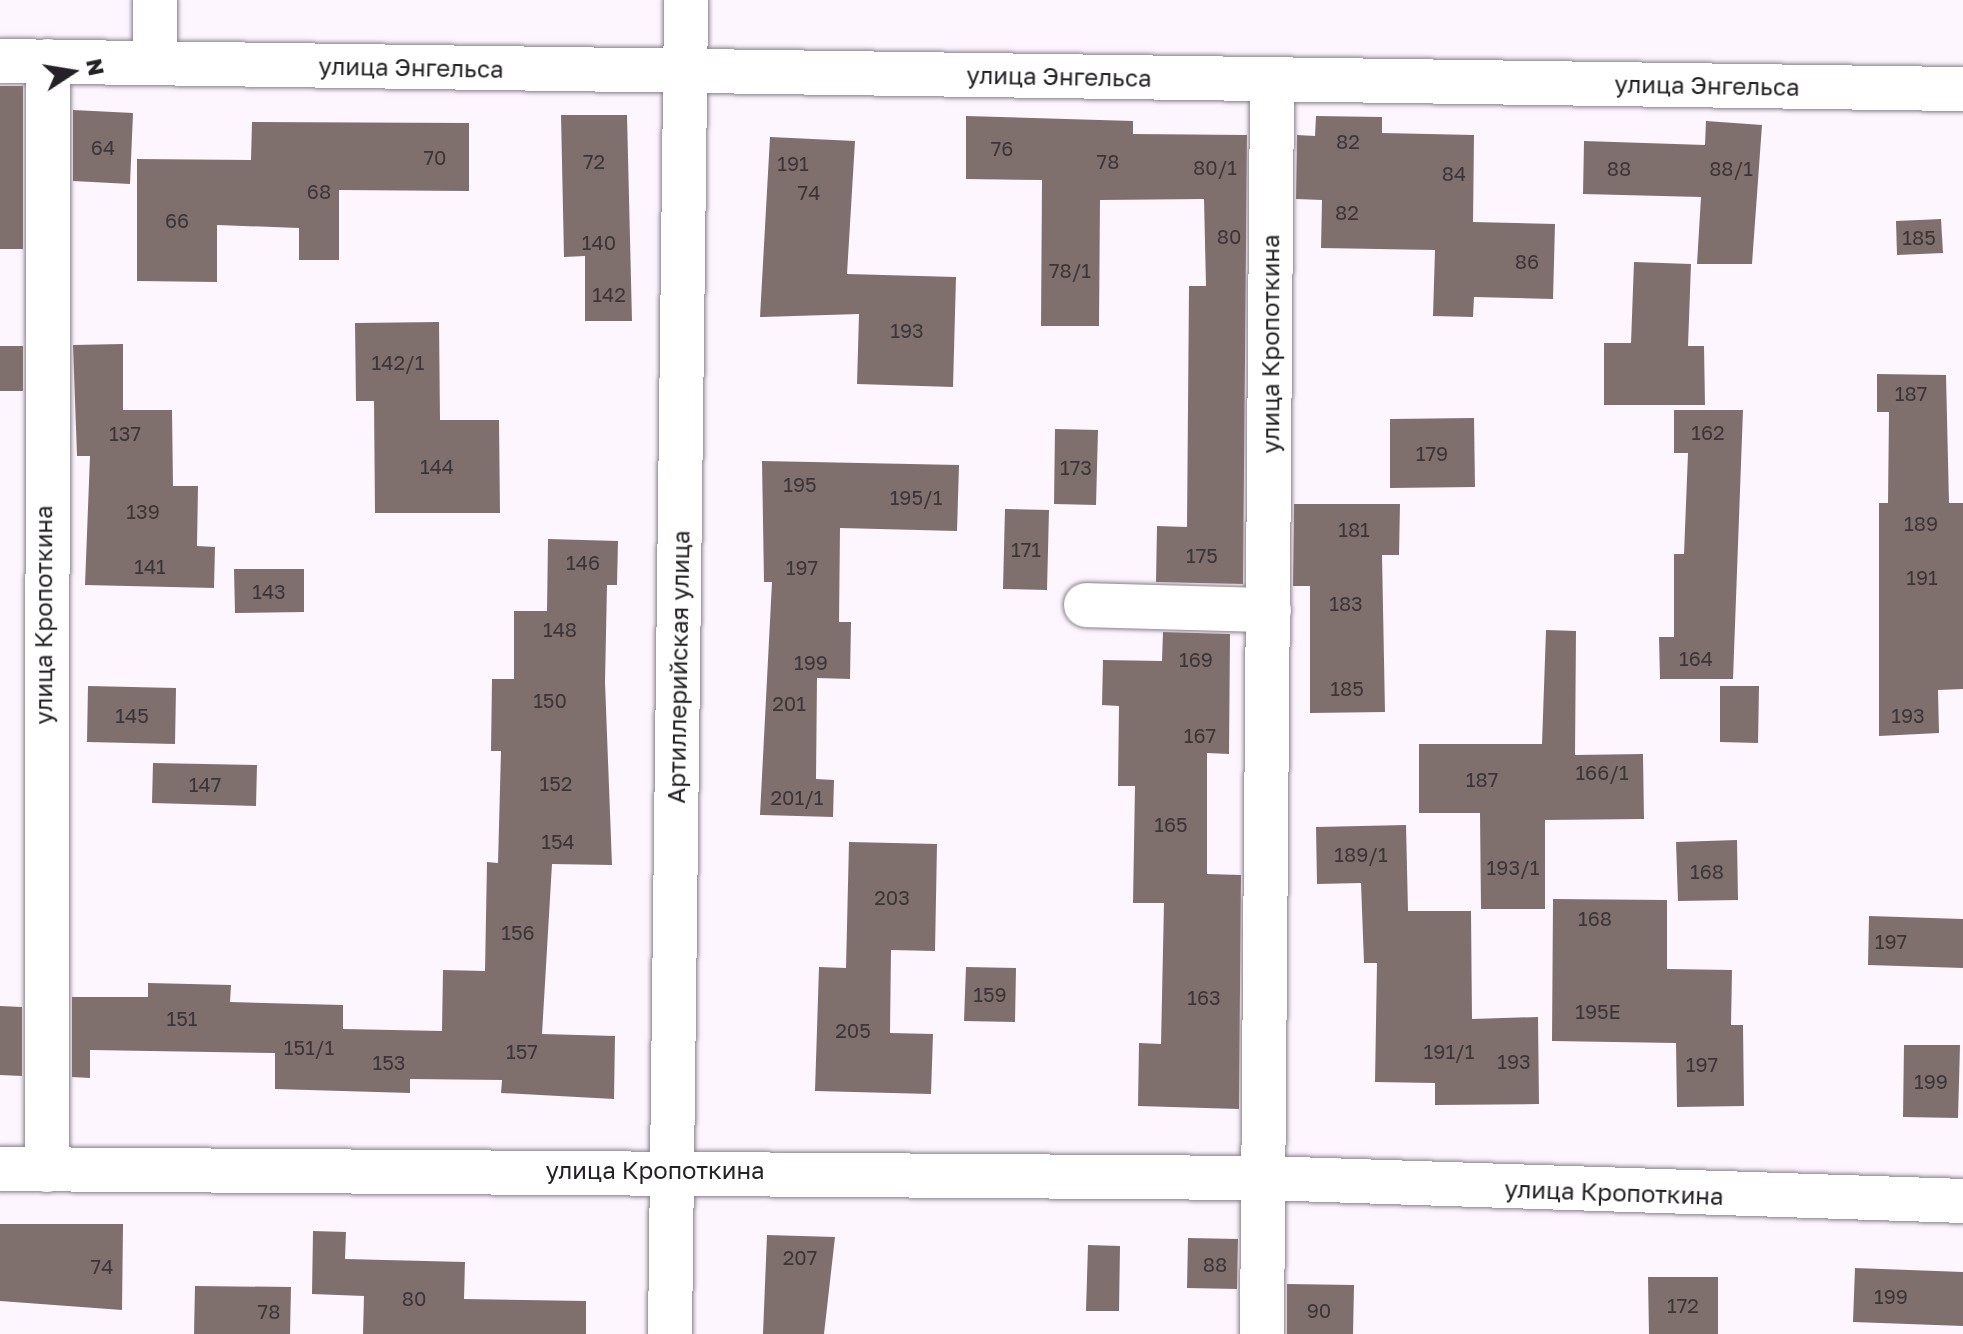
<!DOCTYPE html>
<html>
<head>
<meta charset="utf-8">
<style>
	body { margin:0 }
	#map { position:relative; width:1963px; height:1334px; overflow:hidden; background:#fdf6fe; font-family:"Golos Text",sans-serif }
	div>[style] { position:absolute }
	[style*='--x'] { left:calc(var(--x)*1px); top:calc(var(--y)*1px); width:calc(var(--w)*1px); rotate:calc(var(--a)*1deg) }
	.building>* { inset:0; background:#80706d }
	.roads { filter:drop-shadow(0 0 2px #897f8b) drop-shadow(0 0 2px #897f8b) }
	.minor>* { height:44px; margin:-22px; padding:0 22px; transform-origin:22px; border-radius:22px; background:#fff }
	span { translate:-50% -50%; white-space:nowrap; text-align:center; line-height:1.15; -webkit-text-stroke:7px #fff; paint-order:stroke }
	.number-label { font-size:20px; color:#3c3538 }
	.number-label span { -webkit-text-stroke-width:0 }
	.street-label { font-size:24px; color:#252126 }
	.north { position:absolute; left:32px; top:32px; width:80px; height:80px; -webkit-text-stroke:6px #fff; paint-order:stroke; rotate:78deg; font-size:22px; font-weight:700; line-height:32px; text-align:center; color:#252126 }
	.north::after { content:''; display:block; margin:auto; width:28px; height:36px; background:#252126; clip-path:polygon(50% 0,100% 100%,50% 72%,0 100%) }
</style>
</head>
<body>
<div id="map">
	<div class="building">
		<div style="clip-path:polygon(0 86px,23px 86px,23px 249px,0 249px)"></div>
		<div style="clip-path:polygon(73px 110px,133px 113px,130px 184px,73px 181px)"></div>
		<div style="clip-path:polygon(561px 115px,627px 115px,632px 321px,585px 321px,585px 256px,564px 257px)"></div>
		<div style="clip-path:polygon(966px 116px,1133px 121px,1133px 134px,1247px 135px,1243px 584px,1156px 582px,1157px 526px,1187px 527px,1189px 286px,1206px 286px,1204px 199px,1100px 200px,1099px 326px,1041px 326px,1042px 180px,966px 179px)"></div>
		<div style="clip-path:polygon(1316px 116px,1382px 117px,1382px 133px,1474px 135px,1473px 222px,1555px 224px,1553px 299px,1474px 297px,1473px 317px,1433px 316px,1435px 250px,1321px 248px,1322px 200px,1296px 199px,1297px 135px,1315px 136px)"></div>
		<div style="clip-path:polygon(1706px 121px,1762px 125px,1752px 264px,1697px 264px,1701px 197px,1583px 194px,1584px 141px,1705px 145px)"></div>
		<div style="clip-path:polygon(252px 122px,469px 123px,469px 191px,339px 190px,339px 260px,299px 260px,299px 228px,217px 225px,217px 282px,137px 281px,137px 159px,251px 160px)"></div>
		<div style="clip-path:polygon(770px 137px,855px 141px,847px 274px,956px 277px,953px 387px,857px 384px,859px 314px,760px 317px)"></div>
		<div style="clip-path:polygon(1941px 219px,1943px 253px,1897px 255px,1896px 221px)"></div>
		<div style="clip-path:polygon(1634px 262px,1691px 264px,1688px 346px,1704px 346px,1705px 405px,1604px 405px,1604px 343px,1631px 343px)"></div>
		<div style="clip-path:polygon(439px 322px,440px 420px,499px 420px,500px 513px,375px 513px,374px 401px,356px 401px,355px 323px)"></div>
		<div style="clip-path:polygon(123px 344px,123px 410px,172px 410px,173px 486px,198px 486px,197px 546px,215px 547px,214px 588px,85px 585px,90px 456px,77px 456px,73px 345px)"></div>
		<div style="clip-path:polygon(0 346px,23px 346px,23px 391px,0 391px)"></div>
		<div style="clip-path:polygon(1877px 374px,1946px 375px,1949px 503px,1963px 503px,1963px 689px,1938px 690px,1939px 733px,1879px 736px,1879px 503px,1888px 503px,1889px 412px,1877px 412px)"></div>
		<div style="clip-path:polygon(1674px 410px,1743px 410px,1733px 679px,1660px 679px,1659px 637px,1674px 637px,1674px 554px,1684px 554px,1688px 453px,1674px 453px)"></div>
		<div style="clip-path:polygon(1474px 418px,1475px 487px,1390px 488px,1390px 419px)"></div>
		<div style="clip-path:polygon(1055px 429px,1098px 430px,1096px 505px,1054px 504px)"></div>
		<div style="clip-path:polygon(762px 461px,959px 465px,957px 531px,840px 528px,839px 622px,851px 622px,850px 679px,817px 678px,816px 779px,834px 780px,833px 817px,760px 815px,772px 582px,764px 582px)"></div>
		<div style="clip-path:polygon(1294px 504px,1400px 504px,1399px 555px,1382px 555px,1385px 712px,1310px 713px,1310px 586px,1293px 586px)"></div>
		<div style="clip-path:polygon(1005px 509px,1049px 510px,1047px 590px,1003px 589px)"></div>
		<div style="clip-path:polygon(548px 539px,618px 541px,617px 585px,607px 585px,605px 682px,612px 865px,552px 864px,542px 1034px,615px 1036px,614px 1099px,501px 1093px,502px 1080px,410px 1079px,410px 1093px,275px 1089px,275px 1053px,90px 1050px,90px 1078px,72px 1077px,72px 997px,148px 997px,148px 983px,231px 985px,230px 1002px,343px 1005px,343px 1029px,442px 1031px,443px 970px,485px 971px,487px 862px,498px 863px,501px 751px,491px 751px,492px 679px,514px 679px,514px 611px,547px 611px)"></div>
		<div style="clip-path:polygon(234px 569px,304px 569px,304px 612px,235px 613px)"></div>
		<div style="clip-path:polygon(1546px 630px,1576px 631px,1575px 755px,1643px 754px,1644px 819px,1545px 820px,1545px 909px,1481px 909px,1480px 813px,1419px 813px,1419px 744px,1542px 744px)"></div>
		<div style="clip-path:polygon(1163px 632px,1230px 634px,1229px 754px,1207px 753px,1207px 874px,1241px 875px,1239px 1109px,1138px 1106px,1139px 1043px,1161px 1044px,1164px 903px,1133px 903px,1135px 786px,1118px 786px,1119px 706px,1102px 705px,1103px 660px,1162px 661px)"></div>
		<div style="clip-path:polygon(88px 686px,176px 688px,175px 744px,87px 742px)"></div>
		<div style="clip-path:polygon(1720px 686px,1759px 686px,1758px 743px,1720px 742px)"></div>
		<div style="clip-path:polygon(153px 763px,257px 765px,256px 806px,152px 803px)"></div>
		<div style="clip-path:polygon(1406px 825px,1408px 911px,1471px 911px,1472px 1019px,1538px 1017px,1539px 1104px,1435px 1105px,1435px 1083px,1375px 1082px,1377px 963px,1364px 963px,1361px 883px,1317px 884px,1316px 827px)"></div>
		<div style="clip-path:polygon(1737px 840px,1738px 900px,1678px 901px,1676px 842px)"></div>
		<div style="clip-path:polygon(849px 842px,937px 844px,935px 951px,891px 950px,890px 1033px,933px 1034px,931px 1094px,815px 1091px,819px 967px,846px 968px)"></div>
		<div style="clip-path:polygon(1553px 899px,1667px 900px,1667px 969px,1732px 970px,1731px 1025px,1743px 1025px,1744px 1106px,1677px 1107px,1676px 1043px,1552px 1041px)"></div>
		<div style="clip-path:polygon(1869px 916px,1963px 919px,1963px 968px,1868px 965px)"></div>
		<div style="clip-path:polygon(966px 967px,1016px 968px,1015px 1022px,964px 1021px)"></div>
		<div style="clip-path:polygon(0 1006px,22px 1007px,22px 1076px,0 1075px)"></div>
		<div style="clip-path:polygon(1904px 1045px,1960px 1045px,1958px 1118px,1903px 1117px)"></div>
		<div style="clip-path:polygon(0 1224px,123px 1224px,122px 1310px,0 1301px)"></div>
		<div style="clip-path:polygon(313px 1231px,346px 1232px,345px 1259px,465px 1262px,464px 1299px,586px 1301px,586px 1334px,363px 1334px,364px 1296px,312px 1294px)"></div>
		<div style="clip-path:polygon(767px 1235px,835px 1237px,824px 1334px,763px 1334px)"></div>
		<div style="clip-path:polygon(1188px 1238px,1238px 1239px,1237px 1289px,1187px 1288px)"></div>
		<div style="clip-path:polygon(1088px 1245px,1120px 1246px,1119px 1311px,1086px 1311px)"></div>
		<div style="clip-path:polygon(1855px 1268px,1963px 1272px,1963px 1326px,1853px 1322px)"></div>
		<div style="clip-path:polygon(1648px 1277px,1718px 1277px,1718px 1334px,1649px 1334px)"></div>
		<div style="clip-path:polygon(1287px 1284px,1354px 1285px,1353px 1334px,1287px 1334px)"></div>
		<div style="clip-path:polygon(195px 1286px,291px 1287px,290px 1334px,194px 1334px)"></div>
	</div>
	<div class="roads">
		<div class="minor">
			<div style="--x:0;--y:61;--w:1963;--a:0.82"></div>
			<div style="--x:155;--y:63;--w:63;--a:-90"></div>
			<div style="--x:1086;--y:605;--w:183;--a:1.6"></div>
			<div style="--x:0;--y:1169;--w:1264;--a:0.41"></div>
			<div style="--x:1264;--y:1178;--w:699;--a:1.88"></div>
			<div style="--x:47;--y:1170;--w:1109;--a:-89.95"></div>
			<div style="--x:670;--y:1334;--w:1334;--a:-89.31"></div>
			<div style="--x:1262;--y:1334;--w:1255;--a:-89.54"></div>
		</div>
	</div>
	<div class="number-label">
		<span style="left:1348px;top:141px">82</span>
		<span style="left:103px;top:147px">64</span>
		<span style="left:1002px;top:148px">76</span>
		<span style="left:435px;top:157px">70</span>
		<span style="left:594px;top:161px">72</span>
		<span style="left:1108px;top:161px">78</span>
		<span style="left:793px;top:163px">191</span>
		<span style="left:1215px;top:167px">80/1</span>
		<span style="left:1619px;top:168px">88</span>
		<span style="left:1731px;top:168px">88/1</span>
		<span style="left:1454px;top:173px">84</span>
		<span style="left:319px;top:191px">68</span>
		<span style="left:809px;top:192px">74</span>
		<span style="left:1347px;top:212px">82</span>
		<span style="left:177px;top:220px">66</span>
		<span style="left:1229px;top:236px">80</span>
		<span style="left:1919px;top:237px">185</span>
		<span style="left:599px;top:242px">140</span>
		<span style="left:1527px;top:261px">86</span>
		<span style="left:1070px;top:270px">78/1</span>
		<span style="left:609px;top:294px">142</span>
		<span style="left:907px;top:330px">193</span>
		<span style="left:398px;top:362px">142/1</span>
		<span style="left:1911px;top:393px">187</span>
		<span style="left:1708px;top:432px">162</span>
		<span style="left:125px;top:433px">137</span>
		<span style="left:1432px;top:453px">179</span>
		<span style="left:437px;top:466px">144</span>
		<span style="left:1076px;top:467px">173</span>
		<span style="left:800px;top:484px">195</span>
		<span style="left:916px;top:497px">195/1</span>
		<span style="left:143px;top:511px">139</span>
		<span style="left:1921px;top:523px">189</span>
		<span style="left:1354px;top:529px">181</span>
		<span style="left:1026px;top:549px">171</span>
		<span style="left:1202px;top:555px">175</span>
		<span style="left:583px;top:562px">146</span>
		<span style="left:150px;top:566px">141</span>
		<span style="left:802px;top:567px">197</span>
		<span style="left:1922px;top:577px">191</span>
		<span style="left:269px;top:591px">143</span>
		<span style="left:1346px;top:603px">183</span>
		<span style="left:560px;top:629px">148</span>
		<span style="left:1696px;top:658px">164</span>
		<span style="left:1196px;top:659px">169</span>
		<span style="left:811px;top:662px">199</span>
		<span style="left:1347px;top:688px">185</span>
		<span style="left:550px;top:700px">150</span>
		<span style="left:789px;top:703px">201</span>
		<span style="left:132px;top:715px">145</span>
		<span style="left:1908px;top:715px">193</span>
		<span style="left:1200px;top:735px">167</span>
		<span style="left:1602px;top:772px">166/1</span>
		<span style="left:1482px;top:779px">187</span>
		<span style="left:556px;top:783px">152</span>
		<span style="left:205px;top:784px">147</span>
		<span style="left:797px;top:797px">201/1</span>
		<span style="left:1171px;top:824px">165</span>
		<span style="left:558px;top:841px">154</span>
		<span style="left:1361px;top:854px">189/1</span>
		<span style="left:1513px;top:867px">193/1</span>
		<span style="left:1707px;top:871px">168</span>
		<span style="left:892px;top:897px">203</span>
		<span style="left:1595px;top:918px">168</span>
		<span style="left:518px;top:932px">156</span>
		<span style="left:1891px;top:941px">197</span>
		<span style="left:990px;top:994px">159</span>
		<span style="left:1204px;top:997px">163</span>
		<span style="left:1598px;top:1011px">195Е</span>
		<span style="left:182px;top:1018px">151</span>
		<span style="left:853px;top:1030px">205</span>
		<span style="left:309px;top:1047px">151/1</span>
		<span style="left:522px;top:1051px">157</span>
		<span style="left:1449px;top:1051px">191/1</span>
		<span style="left:1514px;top:1061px">193</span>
		<span style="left:389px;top:1062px">153</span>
		<span style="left:1702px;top:1064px">197</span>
		<span style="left:1931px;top:1081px">199</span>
		<span style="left:800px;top:1257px">207</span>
		<span style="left:1215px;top:1264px">88</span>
		<span style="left:102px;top:1266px">74</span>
		<span style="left:1891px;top:1296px">199</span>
		<span style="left:414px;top:1298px">80</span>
		<span style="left:1683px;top:1305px">172</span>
		<span style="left:1319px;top:1310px">90</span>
		<span style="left:269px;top:1311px">78</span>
	</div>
	<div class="street-label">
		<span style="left:411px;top:67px;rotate:1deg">улица Энгельса</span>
		<span style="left:1059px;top:76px;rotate:1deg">улица Энгельса</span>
		<span style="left:1707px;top:85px;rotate:1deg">улица Энгельса</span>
		<span style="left:1270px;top:344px;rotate:-90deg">улица Кропоткина</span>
		<span style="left:43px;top:615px;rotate:-90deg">улица Кропоткина</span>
		<span style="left:678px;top:667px;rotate:-89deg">Артиллерийская улица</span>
		<span style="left:655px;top:1170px">улица Кропоткина</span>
		<span style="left:1614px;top:1192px;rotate:2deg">улица Кропоткина</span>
	</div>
	<div class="north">N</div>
</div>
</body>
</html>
